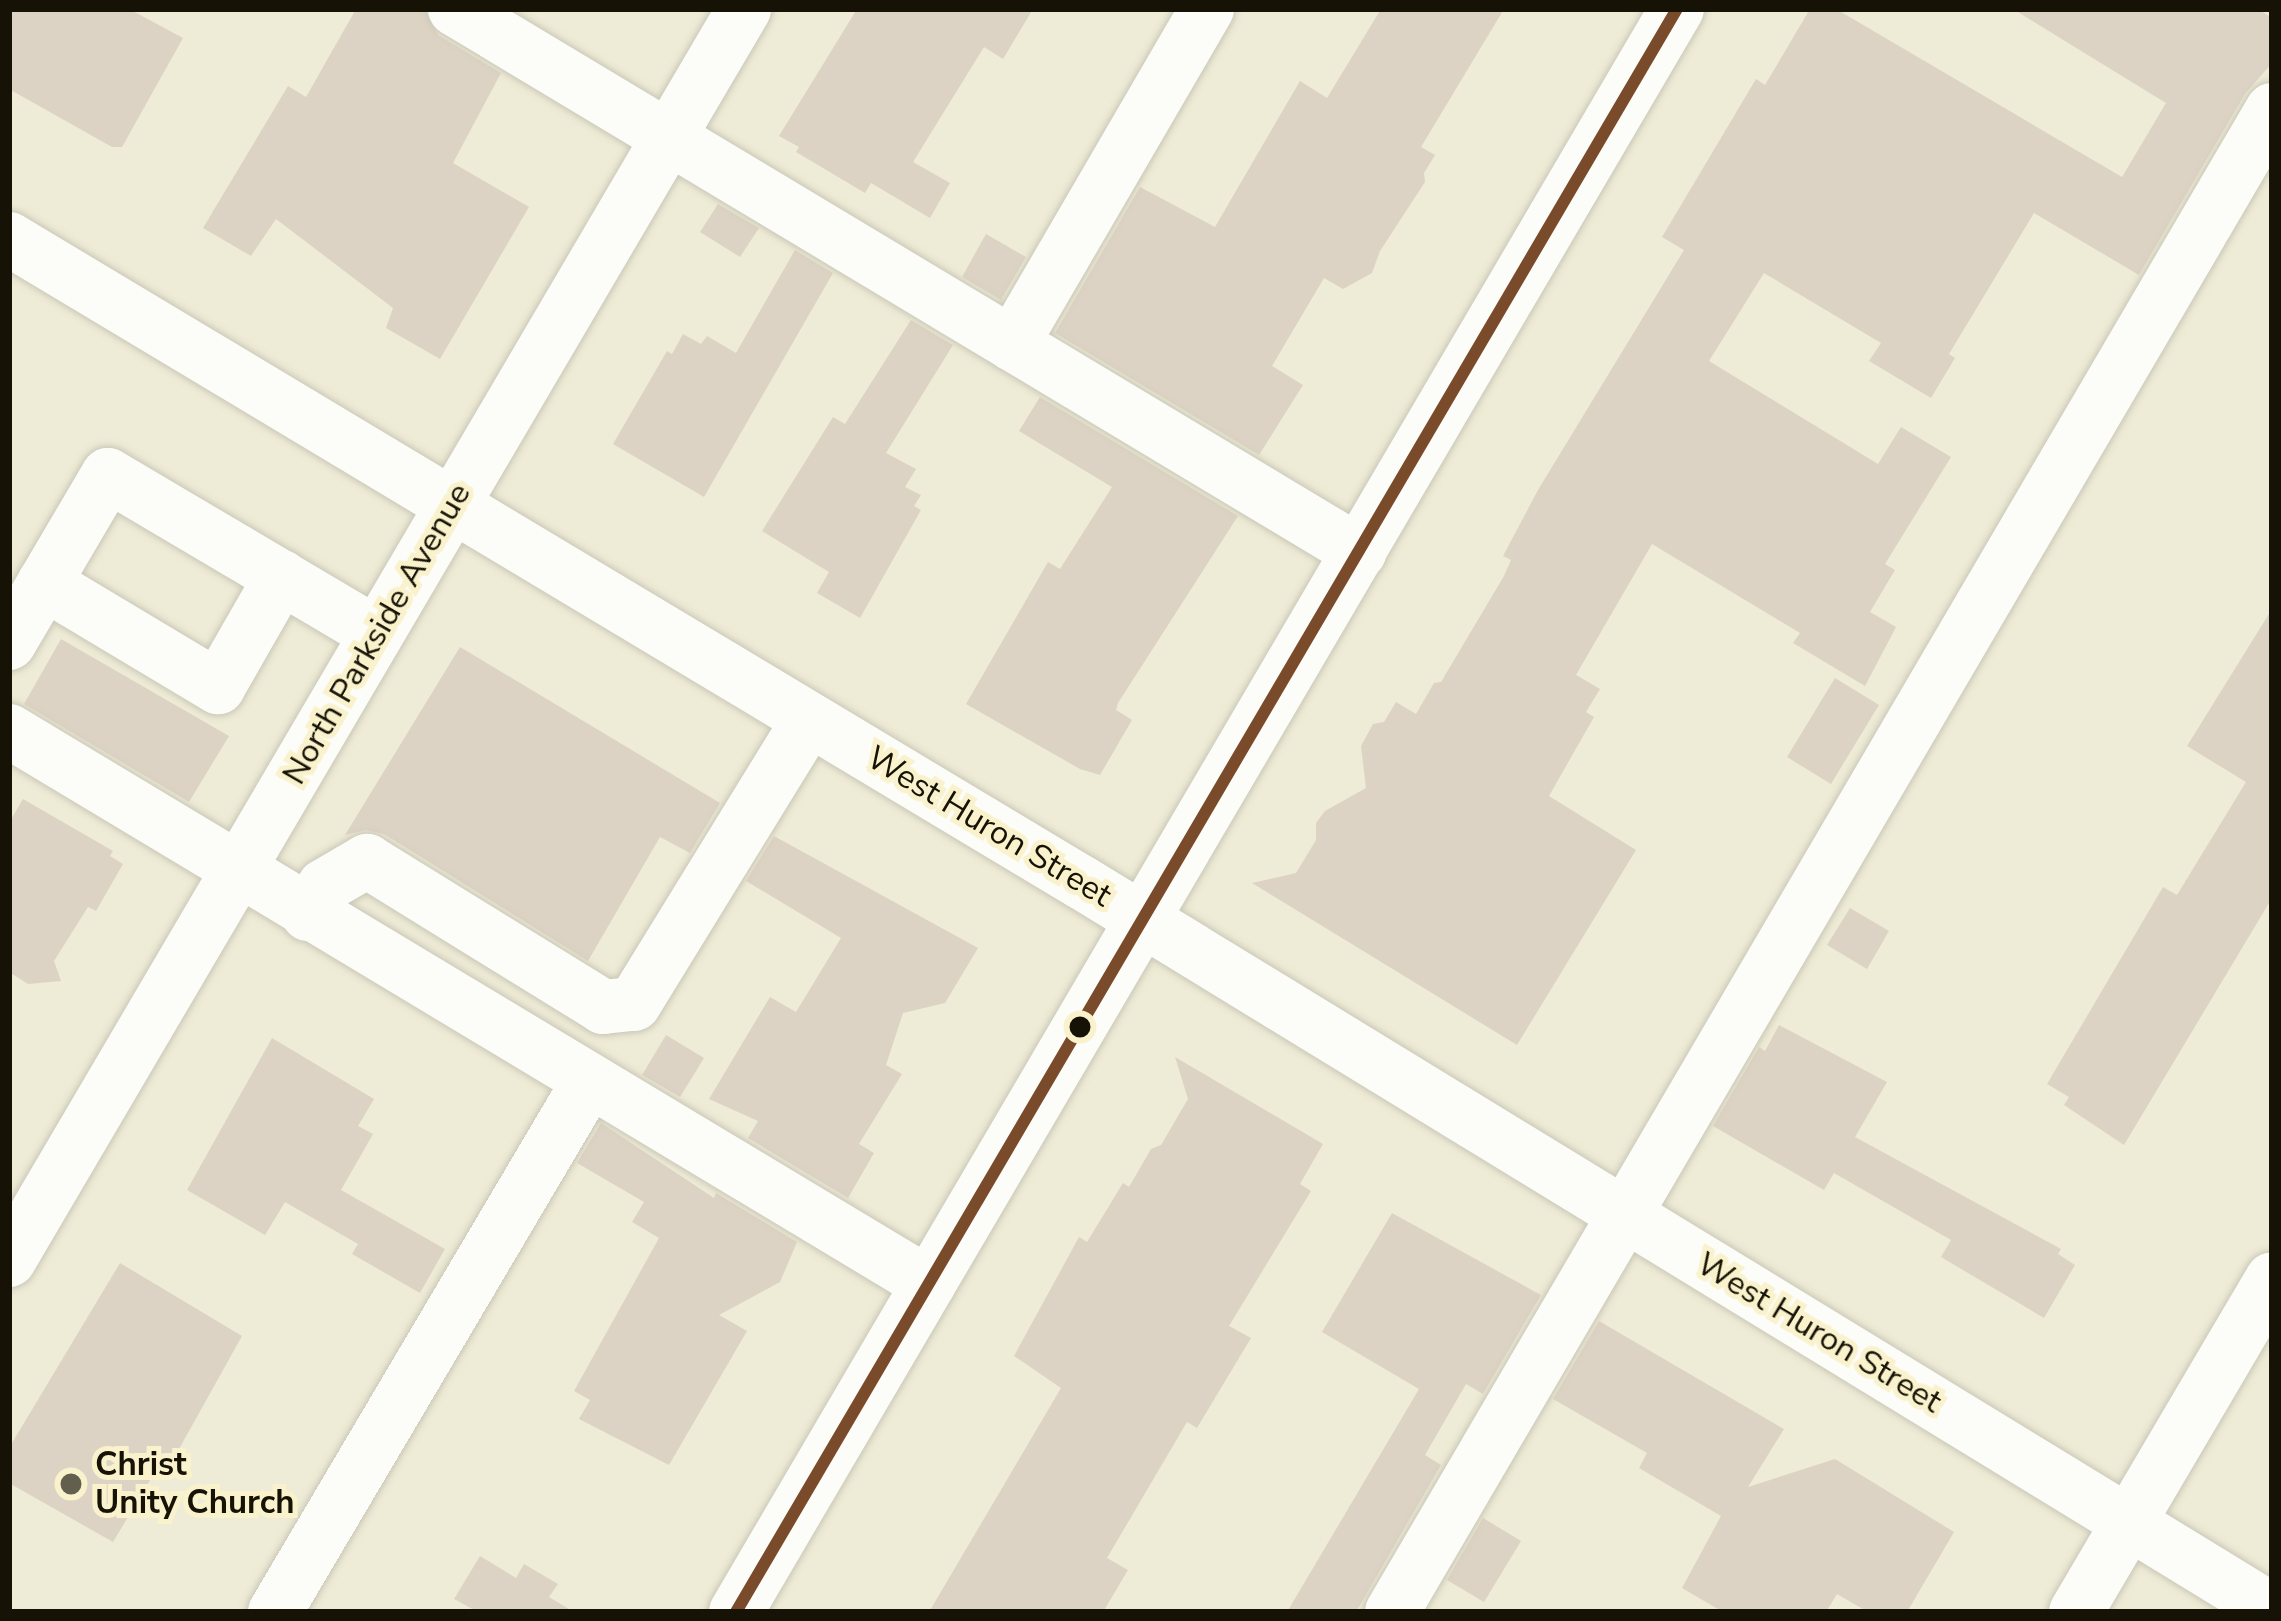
<!DOCTYPE html>
<html>
<head>
<meta charset="utf-8">
<style>
	body { margin:0 }
	#map { position:relative; width:2281px; height:1621px; overflow:hidden; background:#eeebd6; font-family:"Nunito Sans",sans-serif }
	div>[style] { position:absolute }
	[style*='--x'] { left:calc(var(--x)*1px); top:calc(var(--y)*1px); width:calc(var(--w)*1px); rotate:calc(var(--a)*1deg) }
	.building>* { inset:0; background:#ddd3c4 }
	.roads { filter:drop-shadow(0 0 3px #cac8b7) drop-shadow(0 0 3px #cac8b7) }
	.minor>* { height:54px; margin:-27px; padding:0 27px; transform-origin:27px; border-radius:27px; background:#fcfcf9 }
	.bus-1>* { height:12px; margin:-6px; padding:0 6px; transform-origin:6px; border-radius:6px; background:#7a4b2a }
	.dots>* { width:33px; height:33px; translate:-50% -50%; box-sizing:border-box; border:6px solid #f9f2cc; border-radius:50% }
	span { translate:-50% -50%; white-space:nowrap; text-align:center; line-height:1.15; -webkit-text-stroke:10px #f9f2cc; paint-order:stroke }
	.street-label { font-size:33px; color:#161306 }
	.poi-label { font-size:33px; color:#161306; font-weight:700 }
	.left { translate:0 -50%; text-align:left }
	.frame { position:absolute; inset:0; border:12px solid #161306; pointer-events:none }
</style>
</head>
<body>
<div id="map">
	<div class="building">
		<div style="clip-path:polygon(9px 9px,129px 9px,183px 38px,122px 147px,112px 147px,9px 89px)"></div>
		<div style="clip-path:polygon(356px 9px,424px 9px,438px 35px,501px 73px,453px 163px,529px 207px,440px 359px,386px 328px,393px 308px,276px 219px,251px 256px,203px 228px,288px 86px,306px 97px)"></div>
		<div style="clip-path:polygon(857px 9px,1033px 9px,1003px 59px,984px 47px,913px 162px,950px 183px,930px 218px,871px 183px,865px 193px,796px 152px,799px 147px,779px 136px)"></div>
		<div style="clip-path:polygon(1381px 9px,1504px 9px,1421px 147px,1435px 155px,1424px 173px,1425px 182px,1380px 251px,1372px 273px,1343px 289px,1324px 278px,1272px 366px,1303px 385px,1259px 455px,1055px 333px,1140px 187px,1215px 227px,1300px 81px,1327px 98px)"></div>
		<div style="clip-path:polygon(1810px 9px,1836px 9px,2122px 177px,2166px 103px,2013px 9px,2258px 9px,2272px 18px,2272px 63px,2245px 94px,2139px 275px,2034px 213px,1949px 354px,1955px 358px,1931px 398px,1869px 361px,1881px 343px,1764px 273px,1709px 361px,1878px 464px,1901px 427px,1951px 457px,1885px 564px,1895px 570px,1870px 612px,1896px 627px,1865px 686px,1793px 643px,1800px 633px,1652px 544px,1576px 675px,1600px 689px,1586px 712px,1594px 717px,1549px 796px,1636px 850px,1517px 1045px,1252px 883px,1296px 873px,1316px 840px,1316px 823px,1325px 811px,1366px 788px,1361px 746px,1373px 724px,1384px 722px,1396px 702px,1416px 714px,1434px 683px,1441px 682px,1504px 576px,1511px 560px,1503px 556px,1538px 490px,1684px 250px,1662px 237px,1756px 79px,1765px 85px)"></div>
		<div style="clip-path:polygon(718px 204px,759px 228px,740px 257px,700px 232px)"></div>
		<div style="clip-path:polygon(986px 234px,1026px 257px,1001px 300px,962px 277px)"></div>
		<div style="clip-path:polygon(795px 250px,833px 273px,704px 497px,613px 444px,667px 351px,672px 354px,683px 334px,701px 344px,707px 336px,736px 353px)"></div>
		<div style="clip-path:polygon(911px 320px,953px 345px,886px 453px,916px 469px,905px 487px,921px 495px,914px 506px,921px 510px,860px 618px,817px 593px,829px 572px,762px 531px,833px 417px,845px 424px)"></div>
		<div style="clip-path:polygon(1040px 397px,1238px 516px,1118px 703px,1116px 710px,1132px 720px,1100px 775px,1080px 769px,966px 704px,1048px 562px,1060px 569px,1112px 487px,1019px 431px)"></div>
		<div style="clip-path:polygon(2272px 609px,2272px 898px,2124px 1145px,2064px 1105px,2069px 1097px,2047px 1084px,2163px 887px,2177px 895px,2246px 782px,2187px 746px)"></div>
		<div style="clip-path:polygon(61px 639px,229px 736px,189px 802px,24px 704px)"></div>
		<div style="clip-path:polygon(460px 647px,720px 803px,690px 853px,660px 837px,588px 961px,384px 834px,366px 830px,345px 835px)"></div>
		<div style="clip-path:polygon(1835px 678px,1879px 705px,1831px 784px,1787px 757px)"></div>
		<div style="clip-path:polygon(23px 799px,113px 851px,110px 856px,123px 864px,96px 911px,88px 907px,54px 961px,61px 981px,28px 984px,9px 972px,9px 823px)"></div>
		<div style="clip-path:polygon(774px 836px,978px 948px,945px 1003px,903px 1013px,886px 1065px,902px 1074px,859px 1144px,874px 1153px,848px 1198px,748px 1138px,758px 1121px,709px 1099px,770px 997px,796px 1012px,841px 938px,746px 881px)"></div>
		<div style="clip-path:polygon(1850px 908px,1889px 931px,1867px 969px,1827px 945px)"></div>
		<div style="clip-path:polygon(1779px 1025px,1887px 1082px,1855px 1137px,2061px 1249px,2058px 1254px,2075px 1265px,2044px 1318px,1941px 1257px,1951px 1240px,1834px 1173px,1824px 1190px,1713px 1126px,1759px 1047px,1765px 1051px)"></div>
		<div style="clip-path:polygon(666px 1035px,704px 1058px,680px 1097px,642px 1075px)"></div>
		<div style="clip-path:polygon(272px 1038px,374px 1099px,358px 1126px,373px 1134px,341px 1190px,445px 1249px,420px 1293px,352px 1254px,358px 1244px,285px 1202px,265px 1235px,187px 1190px)"></div>
		<div style="clip-path:polygon(1175px 1057px,1323px 1144px,1300px 1184px,1311px 1191px,1229px 1326px,1251px 1338px,1197px 1428px,1187px 1422px,1107px 1558px,1128px 1570px,1103px 1612px,929px 1612px,1061px 1388px,1014px 1356px,1079px 1237px,1087px 1242px,1123px 1183px,1129px 1187px,1151px 1149px,1161px 1145px,1188px 1099px)"></div>
		<div style="clip-path:polygon(601px 1123px,714px 1198px,716px 1193px,797px 1242px,780px 1282px,719px 1315px,747px 1331px,669px 1465px,579px 1419px,590px 1400px,574px 1391px,659px 1238px,632px 1222px,644px 1202px,577px 1163px)"></div>
		<div style="clip-path:polygon(1392px 1213px,1541px 1295px,1483px 1394px,1466px 1384px,1425px 1455px,1441px 1465px,1356px 1612px,1287px 1612px,1419px 1389px,1322px 1332px)"></div>
		<div style="clip-path:polygon(120px 1263px,242px 1336px,169px 1467px,161px 1462px,113px 1542px,9px 1483px,9px 1448px)"></div>
		<div style="clip-path:polygon(1599px 1321px,1784px 1429px,1748px 1487px,1835px 1459px,1954px 1532px,1907px 1612px,1868px 1612px,1837px 1594px,1826px 1612px,1723px 1612px,1682px 1588px,1721px 1516px,1639px 1468px,1647px 1453px,1553px 1399px)"></div>
		<div style="clip-path:polygon(1483px 1518px,1521px 1541px,1484px 1602px,1447px 1580px)"></div>
		<div style="clip-path:polygon(480px 1556px,516px 1578px,524px 1564px,558px 1584px,549px 1597px,574px 1612px,478px 1612px,454px 1599px)"></div>
	</div>
	<div class="roads">
		<div class="minor">
			<div style="--x:455;--y:9;--w:1055;--a:30.99"></div>
			<div style="--x:9;--y:239;--w:1250;--a:30.96"></div>
			<div style="--x:1081;--y:882;--w:1396;--a:31.44"></div>
			<div style="--x:1012;--y:344;--w:388;--a:-59.8"></div>
			<div style="--x:44;--y:583;--w:203;--a:30.9"></div>
			<div style="--x:218;--y:687;--w:127;--a:-60.2"></div>
			<div style="--x:9;--y:643;--w:195;--a:-59.5"></div>
			<div style="--x:108;--y:475;--w:312;--a:30.6"></div>
			<div style="--x:9;--y:731;--w:1073;--a:31.01"></div>
			<div style="--x:308;--y:914;--w:32;--a:-60"></div>
			<div style="--x:324;--y:886;--w:50;--a:-30.2"></div>
			<div style="--x:367;--y:861;--w:278;--a:31.7"></div>
			<div style="--x:603;--y:1007;--w:31;--a:-6"></div>
			<div style="--x:634;--y:1004;--w:334;--a:-58.4"></div>
			<div style="--x:9;--y:1260;--w:1451;--a:-59.56"></div>
			<div style="--x:275;--y:1612;--w:617;--a:-59.4"></div>
			<div style="--x:736;--y:1612;--w:1859;--a:-59.59"></div>
			<div style="--x:1392;--y:1612;--w:1741;--a:-59.63"></div>
			<div style="--x:2076;--y:1612;--w:386;--a:-59.5"></div>
		</div>
	</div>
	<div class="bus-1">
		<div style="--x:736;--y:1612;--w:1859;--a:-59.59"></div>
	</div>
	<div class="dots">
		<div style="left:1080px;top:1027px;background:#161306"></div>
		<div style="left:71px;top:1484px;background:#625f4f"></div>
	</div>
	<div class="street-label">
		<span style="left:377px;top:634px;rotate:-60deg">North Parkside Avenue</span>
		<span style="left:989px;top:827px;rotate:31deg">West Huron Street</span>
		<span style="left:1819px;top:1333px;rotate:31deg">West Huron Street</span>
	</div>
	<div class="poi-label">
		<span class="left" style="left:95px;top:1484px">Christ<br>Unity Church</span>
	</div>
	<div class="frame"></div>
</div>
</body>
</html>
